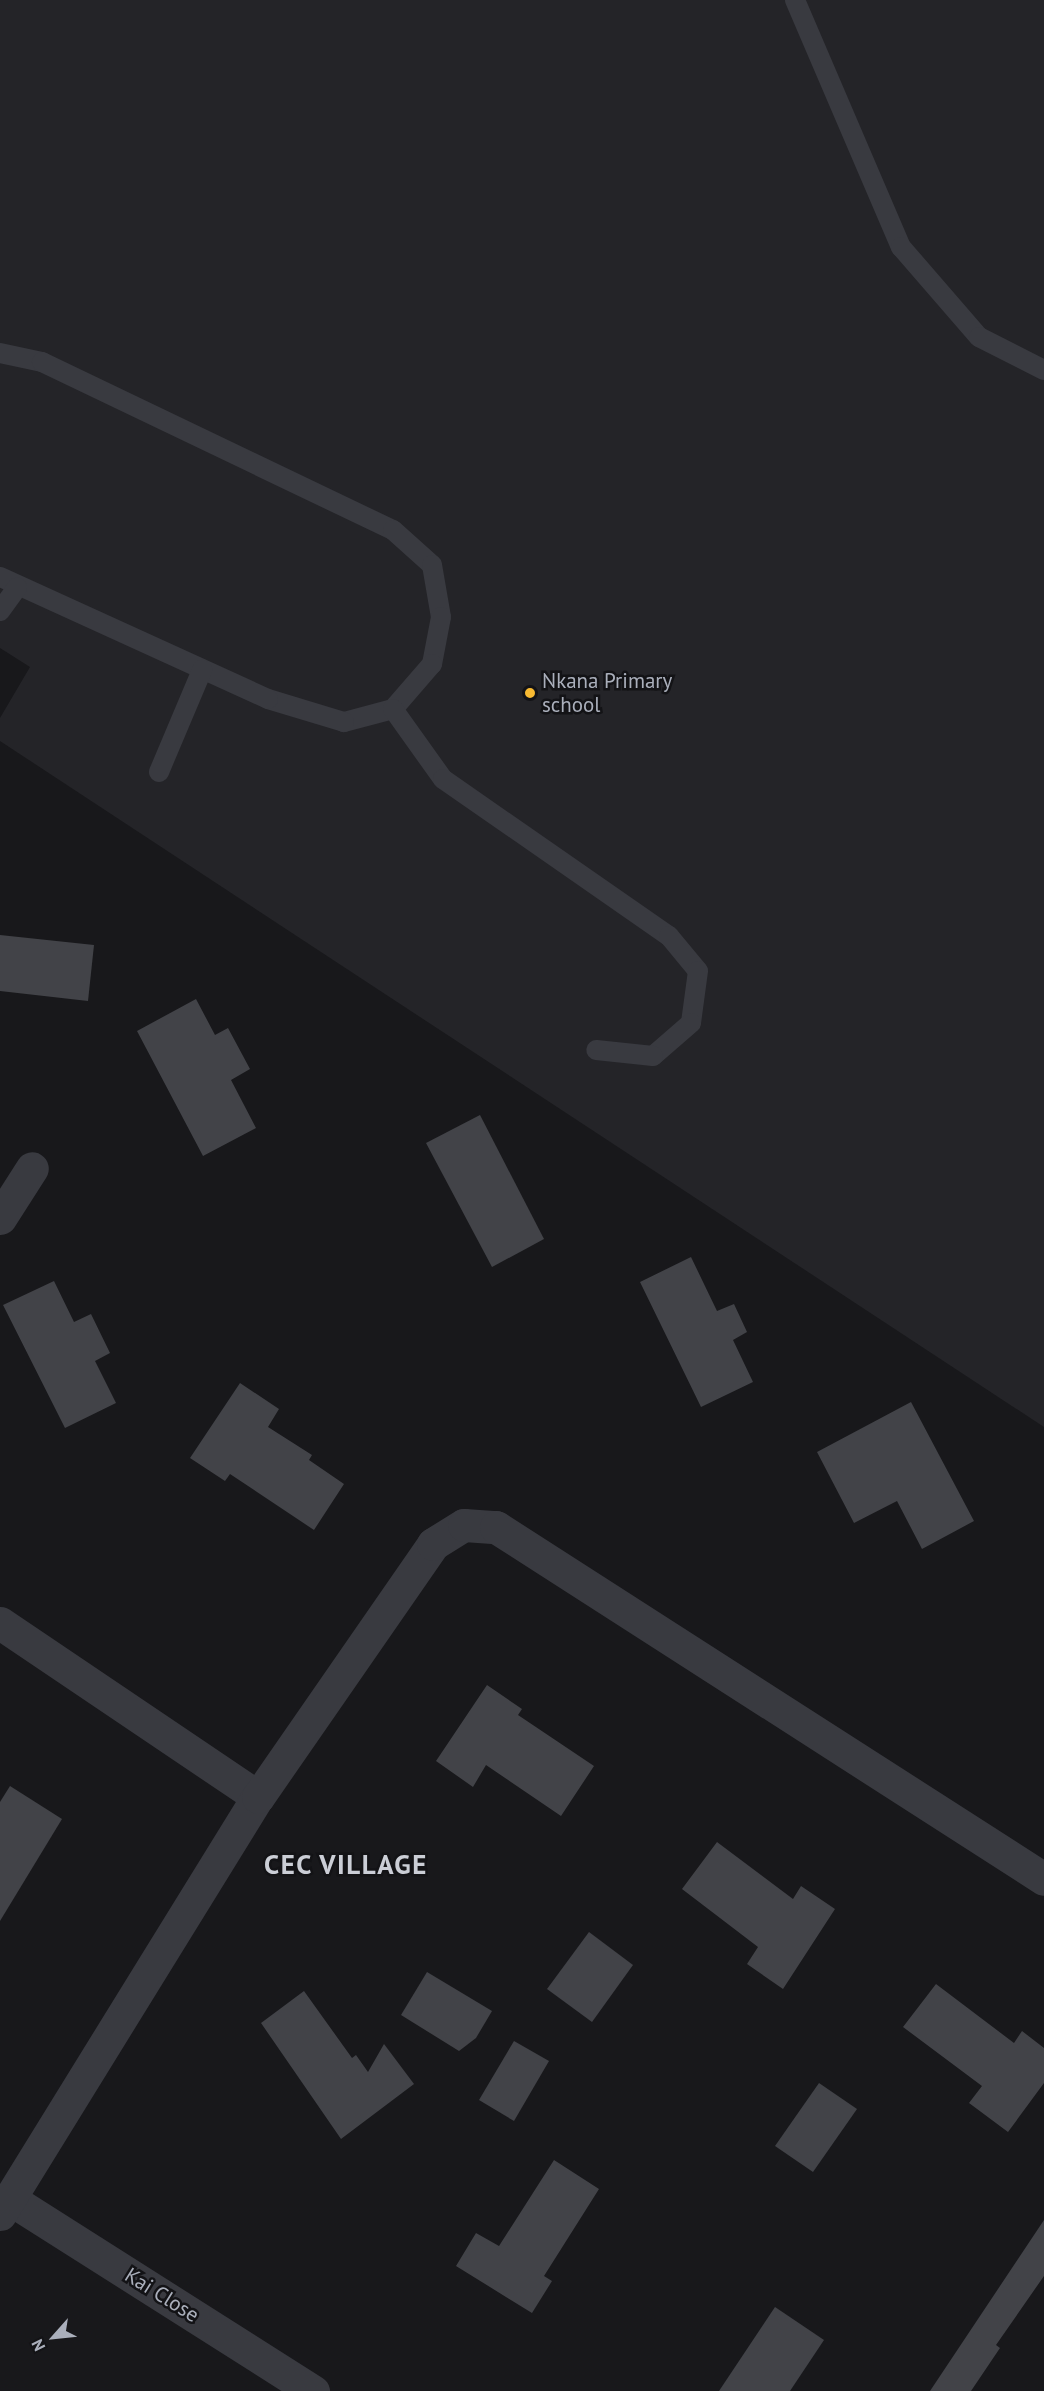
<!DOCTYPE html>
<html>
<head>
<meta charset="utf-8">
<style>
	body { margin:0 }
	#map { position:relative; width:1044px; height:2391px; overflow:hidden; background:#18181b; font-family:"PT Sans",sans-serif }
	div>[style] { position:absolute }
	[style*='--x'] { left:calc(var(--x)*1px); top:calc(var(--y)*1px); width:calc(var(--w)*1px); rotate:calc(var(--a)*1deg) }
	.built>* { inset:0; background:#242428 }
	.building>* { inset:0; background:#424348 }
	.service>* { height:20px; margin:-10px; padding:0 10px; transform-origin:10px; border-radius:10px; background:#393a40 }
	.minor>* { height:33px; margin:-16.5px; padding:0 16.5px; transform-origin:16.5px; border-radius:16.5px; background:#393a40 }
	.dots>* { width:16px; height:16px; translate:-50% -50%; box-sizing:border-box; border:3px solid #131316; border-radius:50% }
	span { translate:-50% -50%; white-space:nowrap; text-align:center; line-height:1.15; -webkit-text-stroke:5px #131316; paint-order:stroke }
	.poi-label { font-size:21px; color:#aaafbb }
	.left { translate:0 -50%; text-align:left }
	.street-label { font-size:21px; color:#aaafbb }
	.district-label { font-size:27px; color:#cbced6; font-weight:700; letter-spacing:1.5px }
	.north { position:absolute; left:24px; top:2307px; width:60px; height:60px; -webkit-text-stroke:4px #131316; paint-order:stroke; rotate:243deg; font-size:16px; font-weight:700; line-height:24px; text-align:center; color:#aaafbb }
	.north::after { content:''; display:block; margin:auto; width:21px; height:27px; background:#aaafbb; clip-path:polygon(50% 0,100% 100%,50% 72%,0 100%) }
</style>
</head>
<body>
<div id="map">
	<div class="built">
		<div style="clip-path:polygon(0 0,1044px 0,1044px 1427px,0 741px,0 718px,30px 667px,0 648px)"></div>
	</div>
	<div class="building">
		<div style="clip-path:polygon(0 935px,94px 945px,88px 1001px,0 991px)"></div>
		<div style="clip-path:polygon(196px 999px,215px 1035px,228px 1028px,250px 1069px,231px 1080px,256px 1128px,203px 1156px,137px 1031px)"></div>
		<div style="clip-path:polygon(480px 1115px,544px 1239px,492px 1267px,426px 1143px)"></div>
		<div style="clip-path:polygon(691px 1257px,717px 1311px,734px 1304px,747px 1332px,733px 1340px,753px 1382px,701px 1407px,640px 1282px)"></div>
		<div style="clip-path:polygon(54px 1281px,74px 1322px,91px 1314px,110px 1353px,95px 1361px,116px 1403px,65px 1428px,3px 1305px)"></div>
		<div style="clip-path:polygon(240px 1383px,279px 1409px,268px 1427px,312px 1455px,309px 1460px,344px 1484px,314px 1530px,230px 1474px,225px 1481px,190px 1458px)"></div>
		<div style="clip-path:polygon(911px 1402px,974px 1521px,922px 1549px,897px 1501px,854px 1523px,817px 1452px)"></div>
		<div style="clip-path:polygon(487px 1685px,522px 1709px,518px 1715px,594px 1766px,561px 1816px,486px 1765px,473px 1787px,436px 1761px)"></div>
		<div style="clip-path:polygon(10px 1786px,62px 1819px,0 1921px,0 1802px)"></div>
		<div style="clip-path:polygon(717px 1842px,793px 1899px,801px 1886px,835px 1909px,783px 1989px,747px 1964px,758px 1947px,682px 1889px)"></div>
		<div style="clip-path:polygon(589px 1932px,633px 1965px,592px 2022px,547px 1989px)"></div>
		<div style="clip-path:polygon(427px 1972px,492px 2011px,476px 2038px,459px 2051px,401px 2015px)"></div>
		<div style="clip-path:polygon(936px 1984px,1014px 2043px,1022px 2031px,1044px 2048px,1044px 2083px,1008px 2132px,969px 2103px,982px 2086px,903px 2027px)"></div>
		<div style="clip-path:polygon(304px 1991px,352px 2058px,356px 2055px,368px 2072px,384px 2044px,414px 2084px,341px 2139px,261px 2023px)"></div>
		<div style="clip-path:polygon(514px 2041px,549px 2061px,514px 2121px,479px 2100px)"></div>
		<div style="clip-path:polygon(819px 2083px,857px 2109px,813px 2172px,775px 2146px)"></div>
		<div style="clip-path:polygon(554px 2160px,599px 2189px,544px 2276px,552px 2281px,532px 2313px,456px 2266px,476px 2233px,499px 2246px)"></div>
		<div style="clip-path:polygon(1044px 2220px,1044px 2276px,996px 2345px,1000px 2348px,971px 2391px,930px 2391px)"></div>
		<div style="clip-path:polygon(775px 2307px,824px 2340px,790px 2391px,719px 2391px)"></div>
	</div>
	<div class="service">
		<div style="--x:795;--y:0;--w:269;--a:66.8"></div>
		<div style="--x:901;--y:247;--w:119;--a:49.1"></div>
		<div style="--x:979;--y:337;--w:73;--a:26.9"></div>
		<div style="--x:0;--y:353;--w:43;--a:12.1"></div>
		<div style="--x:42;--y:362;--w:389;--a:25.6"></div>
		<div style="--x:393;--y:530;--w:52;--a:41.9"></div>
		<div style="--x:432;--y:565;--w:53;--a:80.2"></div>
		<div style="--x:441;--y:617;--w:48;--a:100.8"></div>
		<div style="--x:432;--y:664;--w:60;--a:130.9"></div>
		<div style="--x:393;--y:709;--w:51;--a:165.1"></div>
		<div style="--x:344;--y:722;--w:79;--a:-163.2"></div>
		<div style="--x:268;--y:699;--w:294;--a:-155.5"></div>
		<div style="--x:0;--y:611;--w:29;--a:-54"></div>
		<div style="--x:393;--y:709;--w:86;--a:54.5"></div>
		<div style="--x:443;--y:779;--w:275;--a:34.8"></div>
		<div style="--x:669;--y:936;--w:45;--a:50.4"></div>
		<div style="--x:698;--y:971;--w:52;--a:97.7"></div>
		<div style="--x:691;--y:1023;--w:50;--a:139"></div>
		<div style="--x:653;--y:1056;--w:57;--a:-174"></div>
		<div style="--x:159;--y:772;--w:111;--a:-67.1"></div>
	</div>
	<div class="minor">
		<div style="--x:0;--y:1218;--w:59;--a:-57.4"></div>
		<div style="--x:0;--y:1623;--w:311;--a:34"></div>
		<div style="--x:10;--y:2199;--w:359;--a:32.4"></div>
		<div style="--x:0;--y:2214;--w:490;--a:-58.3"></div>
		<div style="--x:258;--y:1797;--w:308;--a:-55.3"></div>
		<div style="--x:433;--y:1544;--w:36;--a:-32"></div>
		<div style="--x:464;--y:1525;--w:32;--a:4"></div>
		<div style="--x:496;--y:1527;--w:651;--a:32.71"></div>
	</div>
	<div class="dots">
		<div style="left:530px;top:693px;background:#f8ba32"></div>
	</div>
	<div class="poi-label">
		<span class="left" style="left:542px;top:693px">Nkana Primary<br>school</span>
	</div>
	<div class="street-label">
		<span style="left:162px;top:2295px;rotate:32deg">Kai Close</span>
	</div>
	<div class="district-label">
		<span style="left:346px;top:1865px">CEC VILLAGE</span>
	</div>
	<div class="north">N</div>
</div>
</body>
</html>
